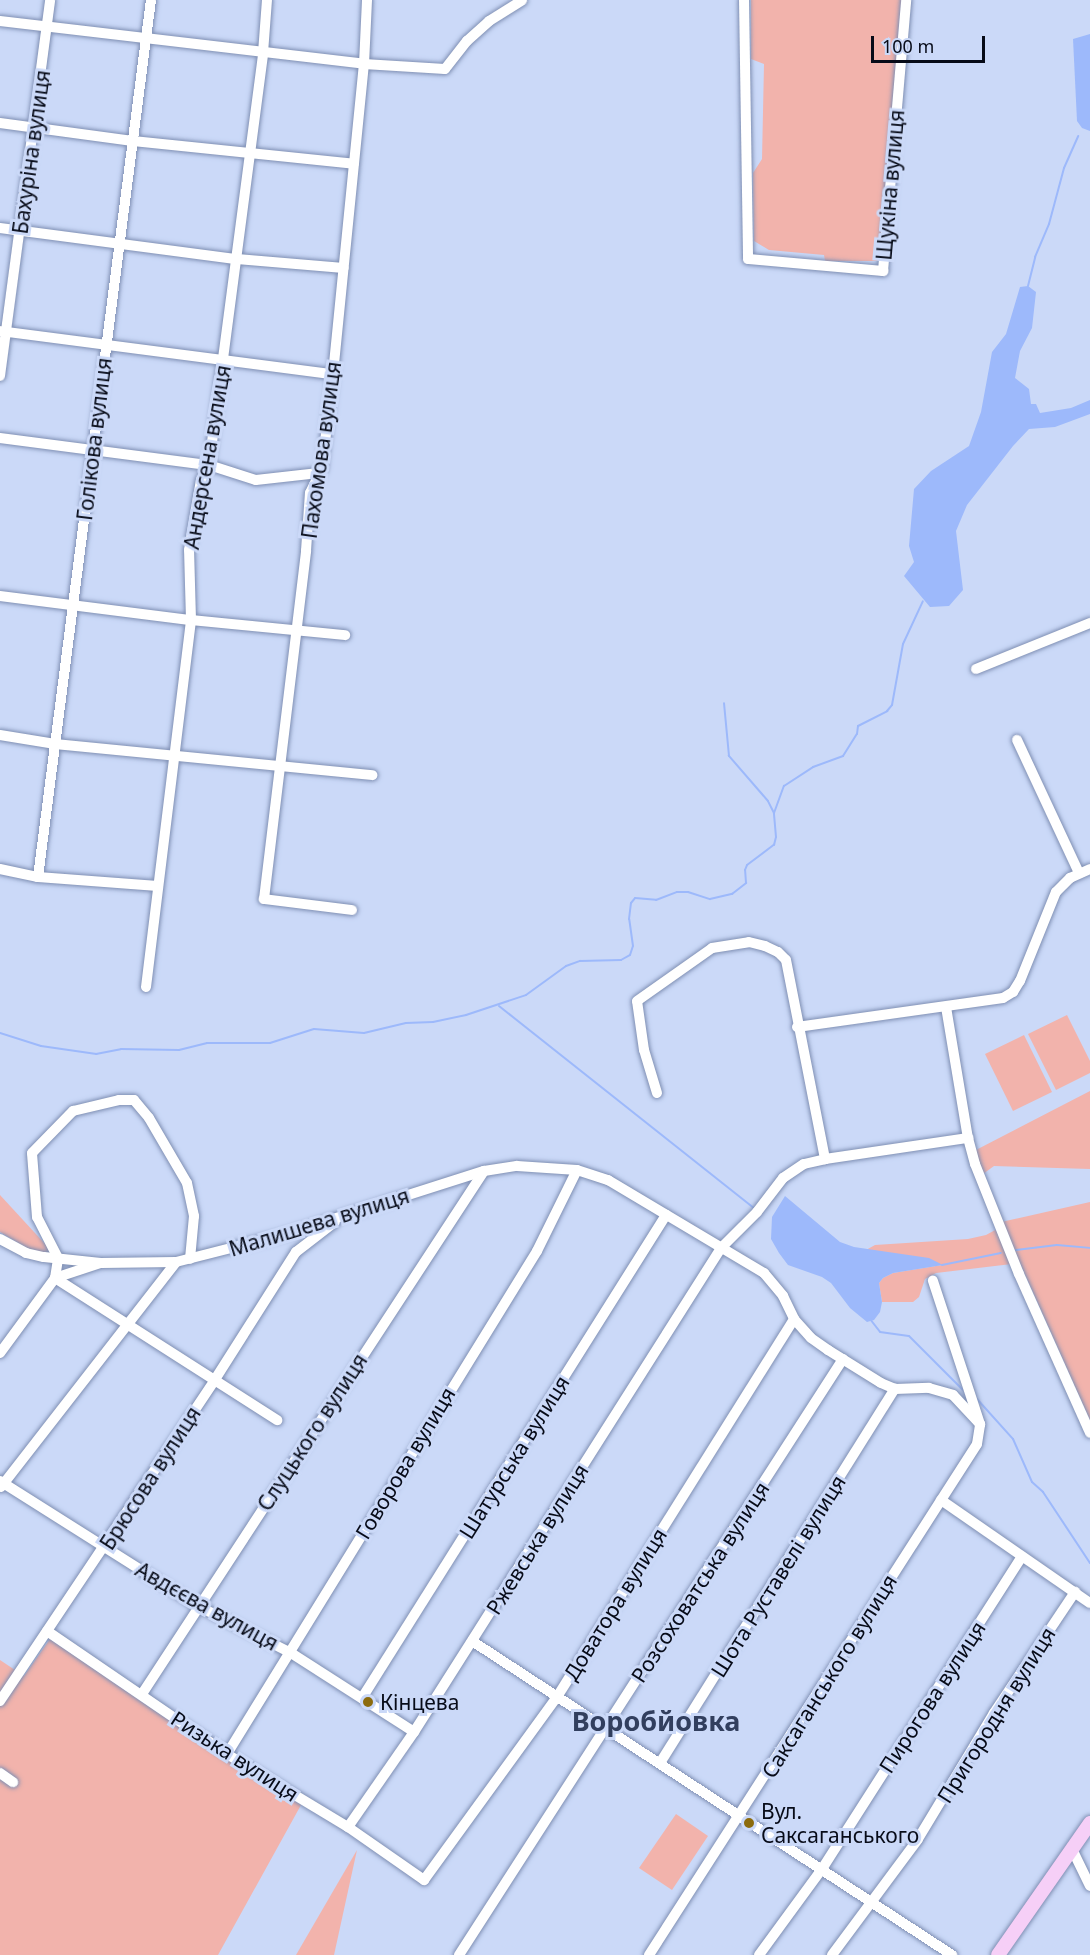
<!DOCTYPE html>
<html>
<head>
<meta charset="utf-8">
<style>
	body { margin:0 }
	#map { position:relative; width:1090px; height:1955px; overflow:hidden; background:#cbd9f8; font-family:"Noto Sans",sans-serif }
	div>[style] { position:absolute }
	[style*='--x'] { left:calc(var(--x)*1px); top:calc(var(--y)*1px); width:calc(var(--w)*1px); rotate:calc(var(--a)*1deg) }
	.green>* { inset:0; background:#f2b3ac }
	.water>* { inset:0; background:#9db9fb }
	.stream>* { height:2px; margin:-1px; padding:0 1px; transform-origin:1px; border-radius:1px; background:#9db9fb }
	.roads { filter:drop-shadow(0 0 2px #7f8fb3) drop-shadow(0 0 2px #7f8fb3) }
	.minor>* { height:10px; margin:-5px; padding:0 5px; transform-origin:5px; border-radius:5px; background:#fff }
	.major>* { height:14px; margin:-7px; padding:0 7px; transform-origin:7px; border-radius:7px; background:#f6cff7 }
	.dots>* { width:16px; height:16px; translate:-50% -50%; box-sizing:border-box; border:3px solid #cbd9f8; border-radius:50% }
	span { translate:-50% -50%; white-space:nowrap; text-align:center; line-height:1.15; -webkit-text-stroke:6px #cbd9f8; paint-order:stroke }
	.street-label { font-size:21px; color:#070b18 }
	.poi-label { font-size:21px; color:#070b18 }
	.left { translate:0 -50%; text-align:left }
	.district-label { font-size:27px; color:#323f5e; font-weight:700 }
	.scale { position:absolute; left:871px; top:36px; width:114px; height:27px; box-sizing:border-box; border:3px solid #070b18; border-top:0; padding-left:8px; font-size:18px; line-height:21px; white-space:nowrap; color:#070b18; -webkit-text-stroke:4px #cbd9f8; paint-order:stroke }
</style>
</head>
<body>
<div id="map">
	<div class="green">
		<div style="clip-path:polygon(751px 0,902px 0,880px 261px,825px 261px,824px 255px,769px 250px,754px 241px,753px 173px,762px 159px,764px 64px,751px 59px)"></div>
		<div style="clip-path:polygon(1067px 1015px,1090px 1061px,1090px 1073px,1056px 1090px,1028px 1034px)"></div>
		<div style="clip-path:polygon(1024px 1035px,1052px 1092px,1013px 1111px,985px 1054px)"></div>
		<div style="clip-path:polygon(1090px 1091px,1090px 1169px,994px 1166px,983px 1174px,974px 1151px)"></div>
		<div style="clip-path:polygon(0 1195px,58px 1258px,30px 1250px,0 1232px)"></div>
		<div style="clip-path:polygon(1090px 1202px,1090px 1420px,1020px 1263px,936px 1273px,925px 1279px,919px 1297px,913px 1302px,882px 1302px,879px 1283px,883px 1278px,893px 1273px,942px 1265px,866px 1250px,875px 1245px,968px 1239px,986px 1235px,997px 1229px,1001px 1222px)"></div>
		<div style="clip-path:polygon(50px 1639px,224px 1758px,301px 1805px,218px 1955px,0 1955px,0 1660px,24px 1676px)"></div>
		<div style="clip-path:polygon(676px 1814px,708px 1836px,672px 1890px,639px 1868px)"></div>
		<div style="clip-path:polygon(357px 1850px,334px 1955px,296px 1955px)"></div>
	</div>
	<div class="water">
		<div style="clip-path:polygon(1090px 34px,1090px 131px,1082px 128px,1077px 121px,1073px 39px)"></div>
		<div style="clip-path:polygon(1028px 286px,1036px 292px,1032px 328px,1020px 351px,1015px 378px,1029px 389px,1031px 404px,1036px 404px,1040px 413px,1071px 408px,1090px 400px,1090px 414px,1055px 427px,1029px 429px,1013px 446px,967px 505px,956px 531px,963px 590px,949px 606px,930px 607px,904px 576px,914px 562px,909px 546px,914px 489px,931px 471px,969px 446px,981px 412px,992px 352px,1006px 334px,1020px 287px)"></div>
		<div style="clip-path:polygon(785px 1196px,840px 1242px,854px 1247px,929px 1258px,943px 1265px,893px 1273px,883px 1278px,879px 1283px,882px 1302px,880px 1312px,874px 1320px,867px 1322px,850px 1308px,831px 1283px,822px 1277px,788px 1265px,779px 1253px,771px 1239px,772px 1217px)"></div>
	</div>
	<div class="stream">
		<div style="--x:1028;--y:286;--w:30;--a:-76"></div>
		<div style="--x:1035;--y:257;--w:36;--a:-67"></div>
		<div style="--x:1049;--y:224;--w:58;--a:-75"></div>
		<div style="--x:1064;--y:168;--w:35;--a:-66"></div>
		<div style="--x:774;--y:813;--w:29;--a:-70"></div>
		<div style="--x:784;--y:786;--w:35;--a:-33"></div>
		<div style="--x:813;--y:767;--w:32;--a:-20"></div>
		<div style="--x:843;--y:756;--w:26;--a:-58"></div>
		<div style="--x:857;--y:734;--w:8;--a:-83"></div>
		<div style="--x:858;--y:726;--w:33;--a:-27"></div>
		<div style="--x:887;--y:711;--w:8;--a:-50"></div>
		<div style="--x:892;--y:705;--w:62;--a:-79.8"></div>
		<div style="--x:903;--y:644;--w:47;--a:-65.1"></div>
		<div style="--x:499;--y:1006;--w:324;--a:38.4"></div>
		<div style="--x:0;--y:1033;--w:43;--a:17.6"></div>
		<div style="--x:41;--y:1046;--w:56;--a:8.3"></div>
		<div style="--x:96;--y:1054;--w:25;--a:-11"></div>
		<div style="--x:121;--y:1049;--w:58;--a:1"></div>
		<div style="--x:179;--y:1050;--w:29;--a:-14"></div>
		<div style="--x:207;--y:1043;--w:63;--a:0"></div>
		<div style="--x:270;--y:1043;--w:46;--a:-17.7"></div>
		<div style="--x:314;--y:1029;--w:50;--a:4.6"></div>
		<div style="--x:364;--y:1033;--w:43;--a:-13.4"></div>
		<div style="--x:406;--y:1023;--w:27;--a:-2"></div>
		<div style="--x:433;--y:1022;--w:34;--a:-12"></div>
		<div style="--x:466;--y:1015;--w:63;--a:-18.4"></div>
		<div style="--x:526;--y:995;--w:49;--a:-35.9"></div>
		<div style="--x:566;--y:966;--w:15;--a:-20"></div>
		<div style="--x:580;--y:961;--w:41;--a:-1.4"></div>
		<div style="--x:621;--y:960;--w:10;--a:-29"></div>
		<div style="--x:630;--y:955;--w:9;--a:-72"></div>
		<div style="--x:633;--y:946;--w:27;--a:-98"></div>
		<div style="--x:629;--y:919;--w:16;--a:-83"></div>
		<div style="--x:631;--y:903;--w:6;--a:-51"></div>
		<div style="--x:635;--y:898;--w:21;--a:5"></div>
		<div style="--x:656;--y:900;--w:22;--a:-21"></div>
		<div style="--x:677;--y:892;--w:11;--a:0"></div>
		<div style="--x:688;--y:892;--w:23;--a:18"></div>
		<div style="--x:710;--y:899;--w:23;--a:-13"></div>
		<div style="--x:732;--y:894;--w:18;--a:-38"></div>
		<div style="--x:746;--y:883;--w:13;--a:-94"></div>
		<div style="--x:745;--y:870;--w:5;--a:-68"></div>
		<div style="--x:747;--y:865;--w:34;--a:-37"></div>
		<div style="--x:774;--y:845;--w:8;--a:-76"></div>
		<div style="--x:776;--y:837;--w:24;--a:-95"></div>
		<div style="--x:774;--y:813;--w:13;--a:-117"></div>
		<div style="--x:768;--y:801;--w:60;--a:-130.9"></div>
		<div style="--x:729;--y:756;--w:53;--a:-95.4"></div>
		<div style="--x:1016;--y:1250;--w:41;--a:-7"></div>
		<div style="--x:1057;--y:1245;--w:33;--a:5"></div>
		<div style="--x:942;--y:1265;--w:60;--a:-11.5"></div>
		<div style="--x:870;--y:1319;--w:16;--a:52"></div>
		<div style="--x:880;--y:1332;--w:29;--a:8"></div>
		<div style="--x:909;--y:1336;--w:76;--a:45"></div>
		<div style="--x:977;--y:1399;--w:54;--a:48"></div>
		<div style="--x:1013;--y:1439;--w:47;--a:66.2"></div>
		<div style="--x:1032;--y:1482;--w:15;--a:42"></div>
		<div style="--x:1043;--y:1492;--w:85;--a:56.5"></div>
	</div>
	<div class="roads">
		<div class="minor">
			<div style="--x:744;--y:0;--w:259;--a:89.1"></div>
			<div style="--x:748;--y:259;--w:136;--a:5.1"></div>
			<div style="--x:883;--y:271;--w:272;--a:-85.1"></div>
			<div style="--x:0;--y:21;--w:367;--a:6.7"></div>
			<div style="--x:364;--y:64;--w:81;--a:3.5"></div>
			<div style="--x:445;--y:69;--w:36;--a:-52"></div>
			<div style="--x:467;--y:41;--w:30;--a:-42"></div>
			<div style="--x:489;--y:21;--w:39;--a:-32"></div>
			<div style="--x:0;--y:123;--w:134;--a:7.7"></div>
			<div style="--x:133;--y:141;--w:222;--a:5.9"></div>
			<div style="--x:0;--y:228;--w:239;--a:7.5"></div>
			<div style="--x:237;--y:259;--w:107;--a:4.8"></div>
			<div style="--x:0;--y:331;--w:336;--a:7.4"></div>
			<div style="--x:0;--y:376;--w:379;--a:-82.4"></div>
			<div style="--x:0;--y:438;--w:211;--a:7.4"></div>
			<div style="--x:209;--y:465;--w:49;--a:17.7"></div>
			<div style="--x:256;--y:480;--w:63;--a:-6.3"></div>
			<div style="--x:0;--y:596;--w:193;--a:7.2"></div>
			<div style="--x:191;--y:620;--w:155;--a:5.6"></div>
			<div style="--x:976;--y:669;--w:123;--a:-22"></div>
			<div style="--x:0;--y:735;--w:56;--a:9.3"></div>
			<div style="--x:55;--y:744;--w:319;--a:5.6"></div>
			<div style="--x:1017;--y:740;--w:147;--a:65"></div>
			<div style="--x:0;--y:869;--w:39;--a:12"></div>
			<div style="--x:38;--y:877;--w:120;--a:4.3"></div>
			<div style="--x:38;--y:877;--w:884;--a:-82.66"></div>
			<div style="--x:352;--y:910;--w:89;--a:-172.9"></div>
			<div style="--x:264;--y:899;--w:351;--a:-83.1"></div>
			<div style="--x:306;--y:551;--w:58;--a:-86.1"></div>
			<div style="--x:310;--y:493;--w:28;--a:-64"></div>
			<div style="--x:322;--y:468;--w:95;--a:-83.3"></div>
			<div style="--x:333;--y:374;--w:312;--a:-84.3"></div>
			<div style="--x:364;--y:64;--w:64;--a:-87.3"></div>
			<div style="--x:146;--y:987;--w:370;--a:-83"></div>
			<div style="--x:191;--y:620;--w:70;--a:-91.6"></div>
			<div style="--x:189;--y:550;--w:71;--a:-80.3"></div>
			<div style="--x:201;--y:480;--w:17;--a:-62"></div>
			<div style="--x:209;--y:465;--w:416;--a:-82.5"></div>
			<div style="--x:263;--y:53;--w:53;--a:-85.7"></div>
			<div style="--x:946;--y:1007;--w:133;--a:80.5"></div>
			<div style="--x:968;--y:1138;--w:27;--a:75"></div>
			<div style="--x:975;--y:1164;--w:118;--a:68.2"></div>
			<div style="--x:1019;--y:1274;--w:174;--a:65.9"></div>
			<div style="--x:797;--y:1027;--w:208;--a:-8"></div>
			<div style="--x:1003;--y:998;--w:12;--a:-31"></div>
			<div style="--x:1013;--y:992;--w:13;--a:-58"></div>
			<div style="--x:1020;--y:981;--w:96;--a:-68"></div>
			<div style="--x:1056;--y:892;--w:20;--a:-45"></div>
			<div style="--x:1070;--y:878;--w:22;--a:-24"></div>
			<div style="--x:657;--y:1093;--w:45;--a:-106.8"></div>
			<div style="--x:644;--y:1050;--w:49;--a:-98.1"></div>
			<div style="--x:637;--y:1001;--w:92;--a:-35.2"></div>
			<div style="--x:712;--y:948;--w:37;--a:-9"></div>
			<div style="--x:749;--y:942;--w:16;--a:14"></div>
			<div style="--x:765;--y:946;--w:14;--a:25"></div>
			<div style="--x:778;--y:952;--w:11;--a:45"></div>
			<div style="--x:786;--y:960;--w:203;--a:78.9"></div>
			<div style="--x:0;--y:1239;--w:30;--a:28"></div>
			<div style="--x:26;--y:1253;--w:18;--a:13"></div>
			<div style="--x:44;--y:1257;--w:57;--a:6"></div>
			<div style="--x:101;--y:1263;--w:75;--a:-0.8"></div>
			<div style="--x:176;--y:1262;--w:114;--a:-14.3"></div>
			<div style="--x:286;--y:1234;--w:208;--a:-17.7"></div>
			<div style="--x:484;--y:1171;--w:33;--a:-9"></div>
			<div style="--x:517;--y:1166;--w:60;--a:3.8"></div>
			<div style="--x:577;--y:1170;--w:33;--a:18"></div>
			<div style="--x:608;--y:1180;--w:182;--a:30.8"></div>
			<div style="--x:764;--y:1273;--w:30;--a:50"></div>
			<div style="--x:783;--y:1296;--w:25;--a:64"></div>
			<div style="--x:794;--y:1319;--w:25;--a:48"></div>
			<div style="--x:811;--y:1338;--w:21;--a:35"></div>
			<div style="--x:828;--y:1350;--w:62;--a:31.9"></div>
			<div style="--x:881;--y:1383;--w:15;--a:23"></div>
			<div style="--x:895;--y:1389;--w:34;--a:-2"></div>
			<div style="--x:929;--y:1388;--w:25;--a:16"></div>
			<div style="--x:953;--y:1395;--w:40;--a:47"></div>
			<div style="--x:58;--y:1258;--w:46;--a:-117.1"></div>
			<div style="--x:37;--y:1217;--w:64;--a:-94.5"></div>
			<div style="--x:32;--y:1153;--w:59;--a:-45.7"></div>
			<div style="--x:73;--y:1111;--w:47;--a:-13.4"></div>
			<div style="--x:119;--y:1100;--w:15;--a:0"></div>
			<div style="--x:134;--y:1100;--w:23;--a:50"></div>
			<div style="--x:149;--y:1118;--w:75;--a:59.7"></div>
			<div style="--x:187;--y:1183;--w:34;--a:78"></div>
			<div style="--x:194;--y:1216;--w:43;--a:95.3"></div>
			<div style="--x:55;--y:1278;--w:264;--a:32.6"></div>
			<div style="--x:55;--y:1278;--w:47;--a:-18.4"></div>
			<div style="--x:0;--y:1353;--w:93;--a:-53.7"></div>
			<div style="--x:55;--y:1278;--w:20;--a:-81"></div>
			<div style="--x:0;--y:1481;--w:234;--a:32.3"></div>
			<div style="--x:198;--y:1606;--w:104;--a:26.8"></div>
			<div style="--x:291;--y:1653;--w:146;--a:32.7"></div>
			<div style="--x:1;--y:1487;--w:285;--a:-52.1"></div>
			<div style="--x:941;--y:1500;--w:181;--a:34.7"></div>
			<div style="--x:47;--y:1631;--w:218;--a:34.3"></div>
			<div style="--x:227;--y:1754;--w:141;--a:31.1"></div>
			<div style="--x:348;--y:1827;--w:93;--a:34.9"></div>
			<div style="--x:424;--y:1880;--w:226;--a:-54"></div>
			<div style="--x:557;--y:1697;--w:446;--a:-57.9"></div>
			<div style="--x:472;--y:1641;--w:574;--a:33.19"></div>
			<div style="--x:142;--y:1694;--w:625;--a:-56.82"></div>
			<div style="--x:362;--y:1698;--w:571;--a:-57.81"></div>
			<div style="--x:0;--y:1701;--w:385;--a:-56.2"></div>
			<div style="--x:214;--y:1381;--w:153;--a:-57.6"></div>
			<div style="--x:296;--y:1252;--w:49;--a:-37.6"></div>
			<div style="--x:227;--y:1754;--w:591;--a:-58.35"></div>
			<div style="--x:537;--y:1251;--w:90;--a:-63.7"></div>
			<div style="--x:660;--y:1763;--w:442;--a:-57.9"></div>
			<div style="--x:0;--y:1773;--w:16;--a:35"></div>
			<div style="--x:348;--y:1827;--w:116;--a:-55.2"></div>
			<div style="--x:414;--y:1732;--w:573;--a:-57.61"></div>
			<div style="--x:721;--y:1248;--w:51;--a:-45"></div>
			<div style="--x:757;--y:1212;--w:43;--a:-52.6"></div>
			<div style="--x:783;--y:1178;--w:25;--a:-34"></div>
			<div style="--x:804;--y:1164;--w:22;--a:-13"></div>
			<div style="--x:825;--y:1159;--w:145;--a:-8.4"></div>
			<div style="--x:1072;--y:1849;--w:41;--a:64.1"></div>
			<div style="--x:459;--y:1955;--w:709;--a:-57.21"></div>
			<div style="--x:649;--y:1955;--w:607;--a:-57.3"></div>
			<div style="--x:977;--y:1444;--w:20;--a:-81"></div>
			<div style="--x:980;--y:1424;--w:151;--a:-108.2"></div>
			<div style="--x:759;--y:1955;--w:107;--a:-53.8"></div>
			<div style="--x:822;--y:1869;--w:371;--a:-57.4"></div>
			<div style="--x:832;--y:1955;--w:144;--a:-53.4"></div>
			<div style="--x:918;--y:1839;--w:147;--a:-58.9"></div>
			<div style="--x:994;--y:1713;--w:146;--a:-56.2"></div>
		</div>
		<div class="major">
			<div style="--x:998;--y:1955;--w:161;--a:-55.1"></div>
		</div>
	</div>
	<div class="dots">
		<div style="left:368px;top:1702px;background:#8c6b0d"></div>
		<div style="left:749px;top:1823px;background:#8c6b0d"></div>
	</div>
	<div class="street-label">
		<span style="left:31px;top:152px;rotate:-82deg">Бахуріна вулиця</span>
		<span style="left:890px;top:185px;rotate:-85deg">Щукіна вулиця</span>
		<span style="left:94px;top:439px;rotate:-83deg">Голікова вулиця</span>
		<span style="left:321px;top:450px;rotate:-82deg">Пахомова вулиця</span>
		<span style="left:207px;top:457px;rotate:-80deg">Андерсена вулиця</span>
		<span style="left:319px;top:1222px;rotate:-17deg">Малишева вулиця</span>
		<span style="left:312px;top:1432px;rotate:-57deg">Слуцького вулиця</span>
		<span style="left:514px;top:1457px;rotate:-58deg">Шатурська вулиця</span>
		<span style="left:405px;top:1463px;rotate:-59deg">Говорова вулиця</span>
		<span style="left:150px;top:1478px;rotate:-57deg">Брюсова вулиця</span>
		<span style="left:537px;top:1539px;rotate:-58deg">Ржевська вулиця</span>
		<span style="left:778px;top:1576px;rotate:-58deg">Шота Руставелі вулиця</span>
		<span style="left:700px;top:1582px;rotate:-57deg">Розсоховатська вулиця</span>
		<span style="left:615px;top:1604px;rotate:-58deg">Доватора вулиця</span>
		<span style="left:207px;top:1606px;rotate:29deg">Авдєєва вулиця</span>
		<span style="left:829px;top:1676px;rotate:-58deg">Саксаганського вулиця</span>
		<span style="left:932px;top:1697px;rotate:-57deg">Пирогова вулиця</span>
		<span style="left:996px;top:1715px;rotate:-58deg">Пригородня вулиця</span>
		<span style="left:235px;top:1756px;rotate:33deg">Ризька вулиця</span>
	</div>
	<div class="poi-label">
		<span class="left" style="left:380px;top:1702px">Кінцева</span>
		<span class="left" style="left:761px;top:1823px">Вул.<br>Саксаганського</span>
	</div>
	<div class="district-label">
		<span style="left:656px;top:1721px">Воробйовка</span>
	</div>
	<div class="scale">100 m</div>
</div>
</body>
</html>
